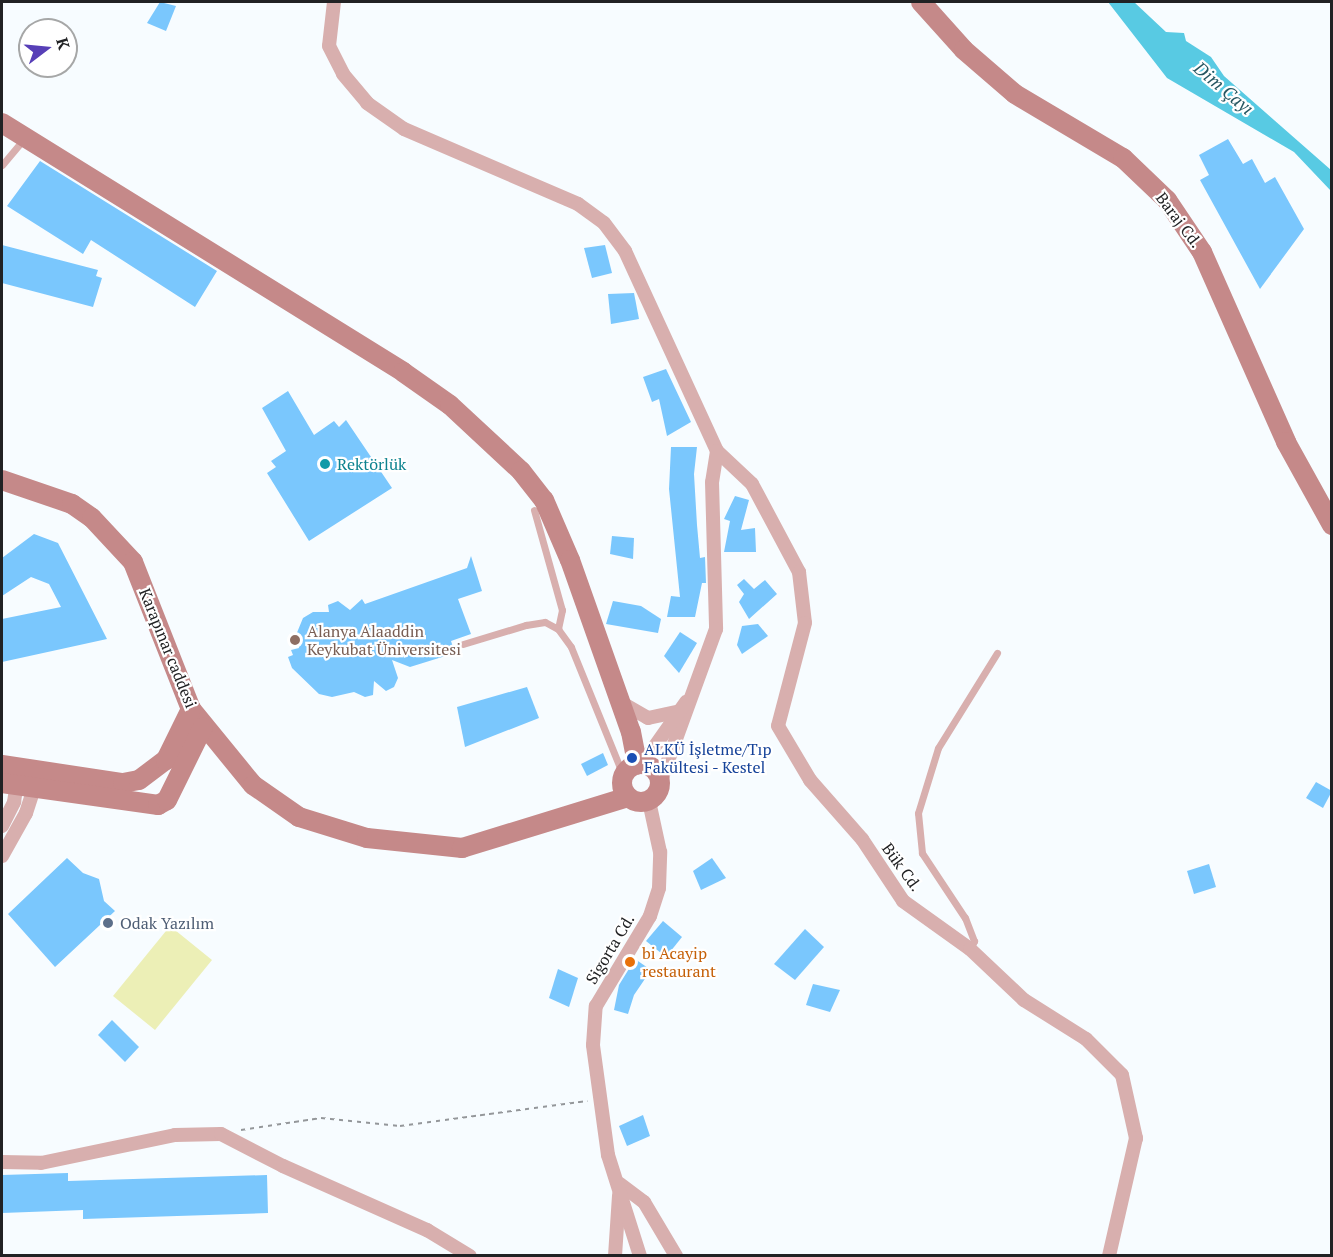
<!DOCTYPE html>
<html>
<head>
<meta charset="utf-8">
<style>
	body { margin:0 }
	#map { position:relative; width:1333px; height:1257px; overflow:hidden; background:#f7fcff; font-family:"PT Serif",serif }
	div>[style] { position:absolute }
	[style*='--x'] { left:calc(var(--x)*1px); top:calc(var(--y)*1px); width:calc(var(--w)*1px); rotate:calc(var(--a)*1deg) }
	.green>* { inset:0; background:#ecefb6 }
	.water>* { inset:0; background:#58cae3 }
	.building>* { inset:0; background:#7ac7fd }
	.path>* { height:2px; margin-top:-1px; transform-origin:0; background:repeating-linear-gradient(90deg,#94979a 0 4.5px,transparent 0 9px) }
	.lane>* { height:7px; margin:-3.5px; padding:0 3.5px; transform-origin:3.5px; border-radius:3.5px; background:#d8afae }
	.street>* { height:14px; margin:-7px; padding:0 7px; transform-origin:7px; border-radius:7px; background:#d8afae }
	.secondary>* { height:20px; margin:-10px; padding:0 10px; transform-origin:10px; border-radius:10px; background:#c58989 }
	.secondary>.ring { margin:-10px; padding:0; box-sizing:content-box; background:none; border:20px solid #c58989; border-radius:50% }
	.dots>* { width:16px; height:16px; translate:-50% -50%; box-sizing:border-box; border:3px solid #fff; border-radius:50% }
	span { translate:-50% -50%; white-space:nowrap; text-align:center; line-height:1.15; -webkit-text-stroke:4.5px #fff; paint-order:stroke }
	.street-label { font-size:16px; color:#212224 }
	.culture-label { font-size:16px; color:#0d838f }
	.left { translate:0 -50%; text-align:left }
	.education-label { font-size:16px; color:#785e54 }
	.transit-label { font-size:16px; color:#164399 }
	.service-label { font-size:16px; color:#4e5e75 }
	.food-label { font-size:16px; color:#c56008 }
	.water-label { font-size:18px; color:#275762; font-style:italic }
	.frame { position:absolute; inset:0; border:3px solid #212224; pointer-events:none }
	.north { position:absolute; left:18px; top:18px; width:60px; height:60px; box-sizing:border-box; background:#fff; border:2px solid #a6a7a7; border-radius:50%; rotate:74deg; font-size:16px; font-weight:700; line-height:24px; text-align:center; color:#212224 }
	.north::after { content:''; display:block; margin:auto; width:21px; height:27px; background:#573fb7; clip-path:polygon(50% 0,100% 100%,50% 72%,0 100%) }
</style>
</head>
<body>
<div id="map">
	<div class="green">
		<div style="clip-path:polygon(170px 926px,212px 960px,155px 1030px,113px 996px)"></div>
	</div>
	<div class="water">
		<div style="clip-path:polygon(1108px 2px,1134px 2px,1166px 32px,1184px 33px,1186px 41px,1211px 57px,1224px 76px,1331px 170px,1331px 191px,1294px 152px,1167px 78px)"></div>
	</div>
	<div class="building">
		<div style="clip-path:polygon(160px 2px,176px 6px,166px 31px,147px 23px)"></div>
		<div style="clip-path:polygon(1228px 139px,1243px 164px,1252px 159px,1265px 183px,1275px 177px,1304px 229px,1260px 289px,1200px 180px,1209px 175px,1199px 155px)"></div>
		<div style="clip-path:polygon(40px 161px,217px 271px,195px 307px,91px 240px,83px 254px,7px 206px)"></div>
		<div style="clip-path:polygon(2px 245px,98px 270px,96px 276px,102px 278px,93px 307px,2px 283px)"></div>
		<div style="clip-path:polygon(605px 245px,612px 273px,592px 278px,584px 248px)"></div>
		<div style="clip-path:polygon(634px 293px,639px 319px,611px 324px,608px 294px)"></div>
		<div style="clip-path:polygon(666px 369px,691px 422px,667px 436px,659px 399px,652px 402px,643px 377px)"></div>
		<div style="clip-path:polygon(288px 391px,314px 435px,334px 421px,339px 427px,346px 420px,392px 488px,309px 541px,267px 473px,276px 467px,271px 461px,286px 451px,262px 408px)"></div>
		<div style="clip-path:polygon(671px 447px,697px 447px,694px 474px,697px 525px,700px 558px,705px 557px,706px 583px,702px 583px,695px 617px,667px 617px,671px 596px,680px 597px,669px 489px)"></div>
		<div style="clip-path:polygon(735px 496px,749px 500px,741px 530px,755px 528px,756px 552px,724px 552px,730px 521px,724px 519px)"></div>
		<div style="clip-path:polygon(34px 534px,58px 543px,107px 639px,2px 662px,2px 619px,61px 607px,49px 584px,31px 577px,2px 596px,2px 558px)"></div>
		<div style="clip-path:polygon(612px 536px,634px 538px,633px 559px,610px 554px)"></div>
		<div style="clip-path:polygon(471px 556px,482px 591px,458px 599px,471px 634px,451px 641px,455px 653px,410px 667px,392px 660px,398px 678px,394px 687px,386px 691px,374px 681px,373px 695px,365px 697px,354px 692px,332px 697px,319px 694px,292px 668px,288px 657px,293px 655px,291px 650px,299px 648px,296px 635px,303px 618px,313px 612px,329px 612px,328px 605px,338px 601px,350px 610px,362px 599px,365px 604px,467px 568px)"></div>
		<div style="clip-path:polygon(744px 579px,754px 589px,765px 580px,777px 594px,749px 619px,739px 602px,744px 594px,737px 585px)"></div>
		<div style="clip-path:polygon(613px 601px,641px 606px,661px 619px,658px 633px,606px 624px)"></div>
		<div style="clip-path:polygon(758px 624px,768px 636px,742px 654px,737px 645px,742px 626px)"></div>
		<div style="clip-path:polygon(680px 632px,697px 643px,679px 673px,664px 656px)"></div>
		<div style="clip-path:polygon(527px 687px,539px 718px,465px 747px,457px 707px)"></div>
		<div style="clip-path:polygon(603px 753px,608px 765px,587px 776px,581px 764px)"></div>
		<div style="clip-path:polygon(1316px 782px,1332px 791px,1323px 808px,1306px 798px)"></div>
		<div style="clip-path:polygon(67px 858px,83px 873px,99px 879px,104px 901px,115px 911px,55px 967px,8px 914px)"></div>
		<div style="clip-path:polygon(712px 858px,726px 878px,701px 890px,693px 871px)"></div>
		<div style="clip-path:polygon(1209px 864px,1216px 887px,1194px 894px,1187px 871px)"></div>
		<div style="clip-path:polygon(663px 921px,682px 937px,666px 957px,646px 941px)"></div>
		<div style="clip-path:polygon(805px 929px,824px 947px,795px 980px,774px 964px)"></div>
		<div style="clip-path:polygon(635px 959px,651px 970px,634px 995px,628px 1014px,614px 1010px,619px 985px)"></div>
		<div style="clip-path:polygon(558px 969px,578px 978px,569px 1007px,549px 998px)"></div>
		<div style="clip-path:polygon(813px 984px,840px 990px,830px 1012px,806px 1005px)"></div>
		<div style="clip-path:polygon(112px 1020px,139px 1047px,125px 1062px,98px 1035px)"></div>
		<div style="clip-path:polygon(643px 1115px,650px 1136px,627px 1146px,619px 1126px)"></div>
		<div style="clip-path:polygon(68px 1173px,68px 1181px,267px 1175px,268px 1213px,83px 1219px,83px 1210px,2px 1213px,2px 1175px)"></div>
	</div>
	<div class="path">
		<div style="--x:241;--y:1130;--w:81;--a:-8.5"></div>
		<div style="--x:321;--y:1118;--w:79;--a:5.8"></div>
		<div style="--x:400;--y:1126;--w:189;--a:-7.6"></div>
	</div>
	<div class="lane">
		<div style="--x:2;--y:165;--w:33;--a:-50"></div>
		<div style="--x:534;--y:510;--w:104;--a:74.4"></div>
		<div style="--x:562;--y:610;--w:19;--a:102"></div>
		<div style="--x:463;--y:644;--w:66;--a:-16.8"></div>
		<div style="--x:526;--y:625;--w:19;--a:-9"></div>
		<div style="--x:545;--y:622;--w:15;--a:28"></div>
		<div style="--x:558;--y:629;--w:22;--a:54"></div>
		<div style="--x:571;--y:647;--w:138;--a:67.9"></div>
		<div style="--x:970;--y:949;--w:9;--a:-63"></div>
		<div style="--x:974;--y:941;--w:25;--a:-111"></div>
		<div style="--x:965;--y:918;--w:78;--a:-123.5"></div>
		<div style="--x:922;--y:853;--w:40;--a:-95.7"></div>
		<div style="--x:918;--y:813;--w:68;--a:-72.9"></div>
		<div style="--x:938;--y:748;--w:112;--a:-58.2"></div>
	</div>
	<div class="street">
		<div style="--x:334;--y:2;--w:44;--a:96.5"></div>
		<div style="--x:329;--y:46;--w:31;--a:63"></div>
		<div style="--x:343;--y:74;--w:38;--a:50"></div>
		<div style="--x:367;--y:103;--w:45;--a:35.1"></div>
		<div style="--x:404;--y:129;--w:189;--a:23.3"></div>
		<div style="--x:578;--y:204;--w:32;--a:36"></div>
		<div style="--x:604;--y:223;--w:35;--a:53"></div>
		<div style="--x:625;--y:251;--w:220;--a:65.3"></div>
		<div style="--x:717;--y:451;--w:31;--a:99"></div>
		<div style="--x:712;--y:482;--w:147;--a:88.4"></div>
		<div style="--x:716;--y:629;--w:161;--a:110"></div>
		<div style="--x:717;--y:451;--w:48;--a:43.3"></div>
		<div style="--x:752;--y:484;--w:100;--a:61.9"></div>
		<div style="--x:799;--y:572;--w:51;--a:83.3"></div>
		<div style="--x:805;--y:623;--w:106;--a:104.7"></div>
		<div style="--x:778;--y:726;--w:63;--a:59.3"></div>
		<div style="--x:810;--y:780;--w:79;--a:48.6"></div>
		<div style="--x:862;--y:839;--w:74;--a:56.5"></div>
		<div style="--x:903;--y:901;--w:82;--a:35.6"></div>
		<div style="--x:970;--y:949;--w:74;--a:43.4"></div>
		<div style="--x:1024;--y:1000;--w:73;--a:32.2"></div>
		<div style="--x:1086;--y:1039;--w:51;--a:45"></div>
		<div style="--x:1122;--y:1075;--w:65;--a:77.5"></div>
		<div style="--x:1136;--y:1138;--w:121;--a:102.9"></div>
		<div style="--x:622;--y:703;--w:30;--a:30"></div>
		<div style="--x:648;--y:718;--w:33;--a:-12"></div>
		<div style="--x:643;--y:763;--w:75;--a:-54.8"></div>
		<div style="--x:2;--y:826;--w:27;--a:-63"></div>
		<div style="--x:14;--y:802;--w:26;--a:-81"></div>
		<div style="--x:2;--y:856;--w:49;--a:-60.8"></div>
		<div style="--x:26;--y:813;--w:36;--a:-72"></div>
		<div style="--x:2;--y:1162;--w:39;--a:1"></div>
		<div style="--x:41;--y:1163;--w:137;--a:-11.8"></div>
		<div style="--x:175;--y:1135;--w:46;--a:-1.2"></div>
		<div style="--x:221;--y:1134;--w:70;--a:27.3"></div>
		<div style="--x:283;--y:1166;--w:158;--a:24"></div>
		<div style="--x:427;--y:1230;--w:50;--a:31.2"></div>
		<div style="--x:620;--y:1184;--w:30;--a:37"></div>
		<div style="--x:644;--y:1202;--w:63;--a:59.3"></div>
		<div style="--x:615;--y:1256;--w:61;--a:-86.2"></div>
		<div style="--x:640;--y:1256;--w:106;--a:-107.6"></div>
		<div style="--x:608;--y:1155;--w:111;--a:-97.8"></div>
		<div style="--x:593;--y:1045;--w:39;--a:-86"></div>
		<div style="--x:596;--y:1006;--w:105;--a:-59"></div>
		<div style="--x:650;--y:916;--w:29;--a:-72"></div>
		<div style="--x:659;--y:888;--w:36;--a:-88"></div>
		<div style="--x:660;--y:852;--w:52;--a:-102.2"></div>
	</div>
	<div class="secondary">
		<div style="--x:921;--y:2;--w:64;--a:48.1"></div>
		<div style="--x:964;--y:50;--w:67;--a:40.8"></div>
		<div style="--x:1015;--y:94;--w:126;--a:30.7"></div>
		<div style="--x:1123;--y:158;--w:61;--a:43.7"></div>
		<div style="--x:1167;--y:200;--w:63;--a:56.1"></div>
		<div style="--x:1202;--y:252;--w:208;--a:66.1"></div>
		<div style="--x:1286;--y:442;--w:95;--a:61"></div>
		<div style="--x:2;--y:123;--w:472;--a:31.8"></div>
		<div style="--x:403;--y:372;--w:57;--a:35.1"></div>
		<div style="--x:450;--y:405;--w:97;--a:42.9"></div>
		<div style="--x:521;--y:471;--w:37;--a:52"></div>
		<div style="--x:544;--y:500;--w:65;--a:66.6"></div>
		<div style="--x:570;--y:560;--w:182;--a:70.5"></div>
		<div style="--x:631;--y:732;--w:33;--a:79"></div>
		<div style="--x:2;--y:480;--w:74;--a:18.9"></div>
		<div style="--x:72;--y:504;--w:24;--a:35"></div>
		<div style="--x:92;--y:518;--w:60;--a:47"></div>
		<div style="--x:133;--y:562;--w:158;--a:68.5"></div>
		<div style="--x:191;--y:709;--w:98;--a:50.8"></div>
		<div style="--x:253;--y:785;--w:56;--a:34.8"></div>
		<div style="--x:299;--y:817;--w:71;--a:17.2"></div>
		<div style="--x:367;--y:838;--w:96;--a:6"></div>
		<div style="--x:462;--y:848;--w:174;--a:-17.1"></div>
		<div class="ring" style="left:622px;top:764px;width:18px;height:18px"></div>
		<div style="--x:2;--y:765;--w:122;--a:8.5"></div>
		<div style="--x:123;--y:783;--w:16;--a:-11"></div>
		<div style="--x:139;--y:780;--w:34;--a:-37"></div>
		<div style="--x:166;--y:760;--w:57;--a:-63.9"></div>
		<div style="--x:2;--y:783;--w:158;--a:8"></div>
		<div style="--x:158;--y:805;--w:10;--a:-29"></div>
		<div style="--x:167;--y:800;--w:81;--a:-63.7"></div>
	</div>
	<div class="dots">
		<div style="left:325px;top:464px;background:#0f9aa8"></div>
		<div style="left:295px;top:640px;background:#8d6e63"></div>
		<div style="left:632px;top:758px;background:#1a4fb4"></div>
		<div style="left:108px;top:923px;background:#5c6f8a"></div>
		<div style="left:630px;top:962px;background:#e8710a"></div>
	</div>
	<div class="street-label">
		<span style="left:1179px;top:220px;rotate:53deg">Baraj Cd.</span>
		<span style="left:168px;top:648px;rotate:68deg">Karapınar caddesi</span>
		<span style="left:902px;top:867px;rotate:54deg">Bük Cd.</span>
		<span style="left:610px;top:949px;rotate:-59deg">Sigorta Cd.</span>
	</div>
	<div class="culture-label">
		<span class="left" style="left:337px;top:464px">Rektörlük</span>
	</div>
	<div class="education-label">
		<span class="left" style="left:307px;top:640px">Alanya Alaaddin<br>Keykubat Üniversitesi</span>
	</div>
	<div class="transit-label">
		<span class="left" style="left:644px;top:758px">ALKÜ İşletme/Tıp<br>Fakültesi - Kestel</span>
	</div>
	<div class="service-label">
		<span class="left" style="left:120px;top:923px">Odak Yazılım</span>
	</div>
	<div class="food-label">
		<span class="left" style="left:642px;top:962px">bi Acayip<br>restaurant</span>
	</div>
	<div class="water-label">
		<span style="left:1224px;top:88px;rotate:40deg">Dim Çayı</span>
	</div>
	<div class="frame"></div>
	<div class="north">K</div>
</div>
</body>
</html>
